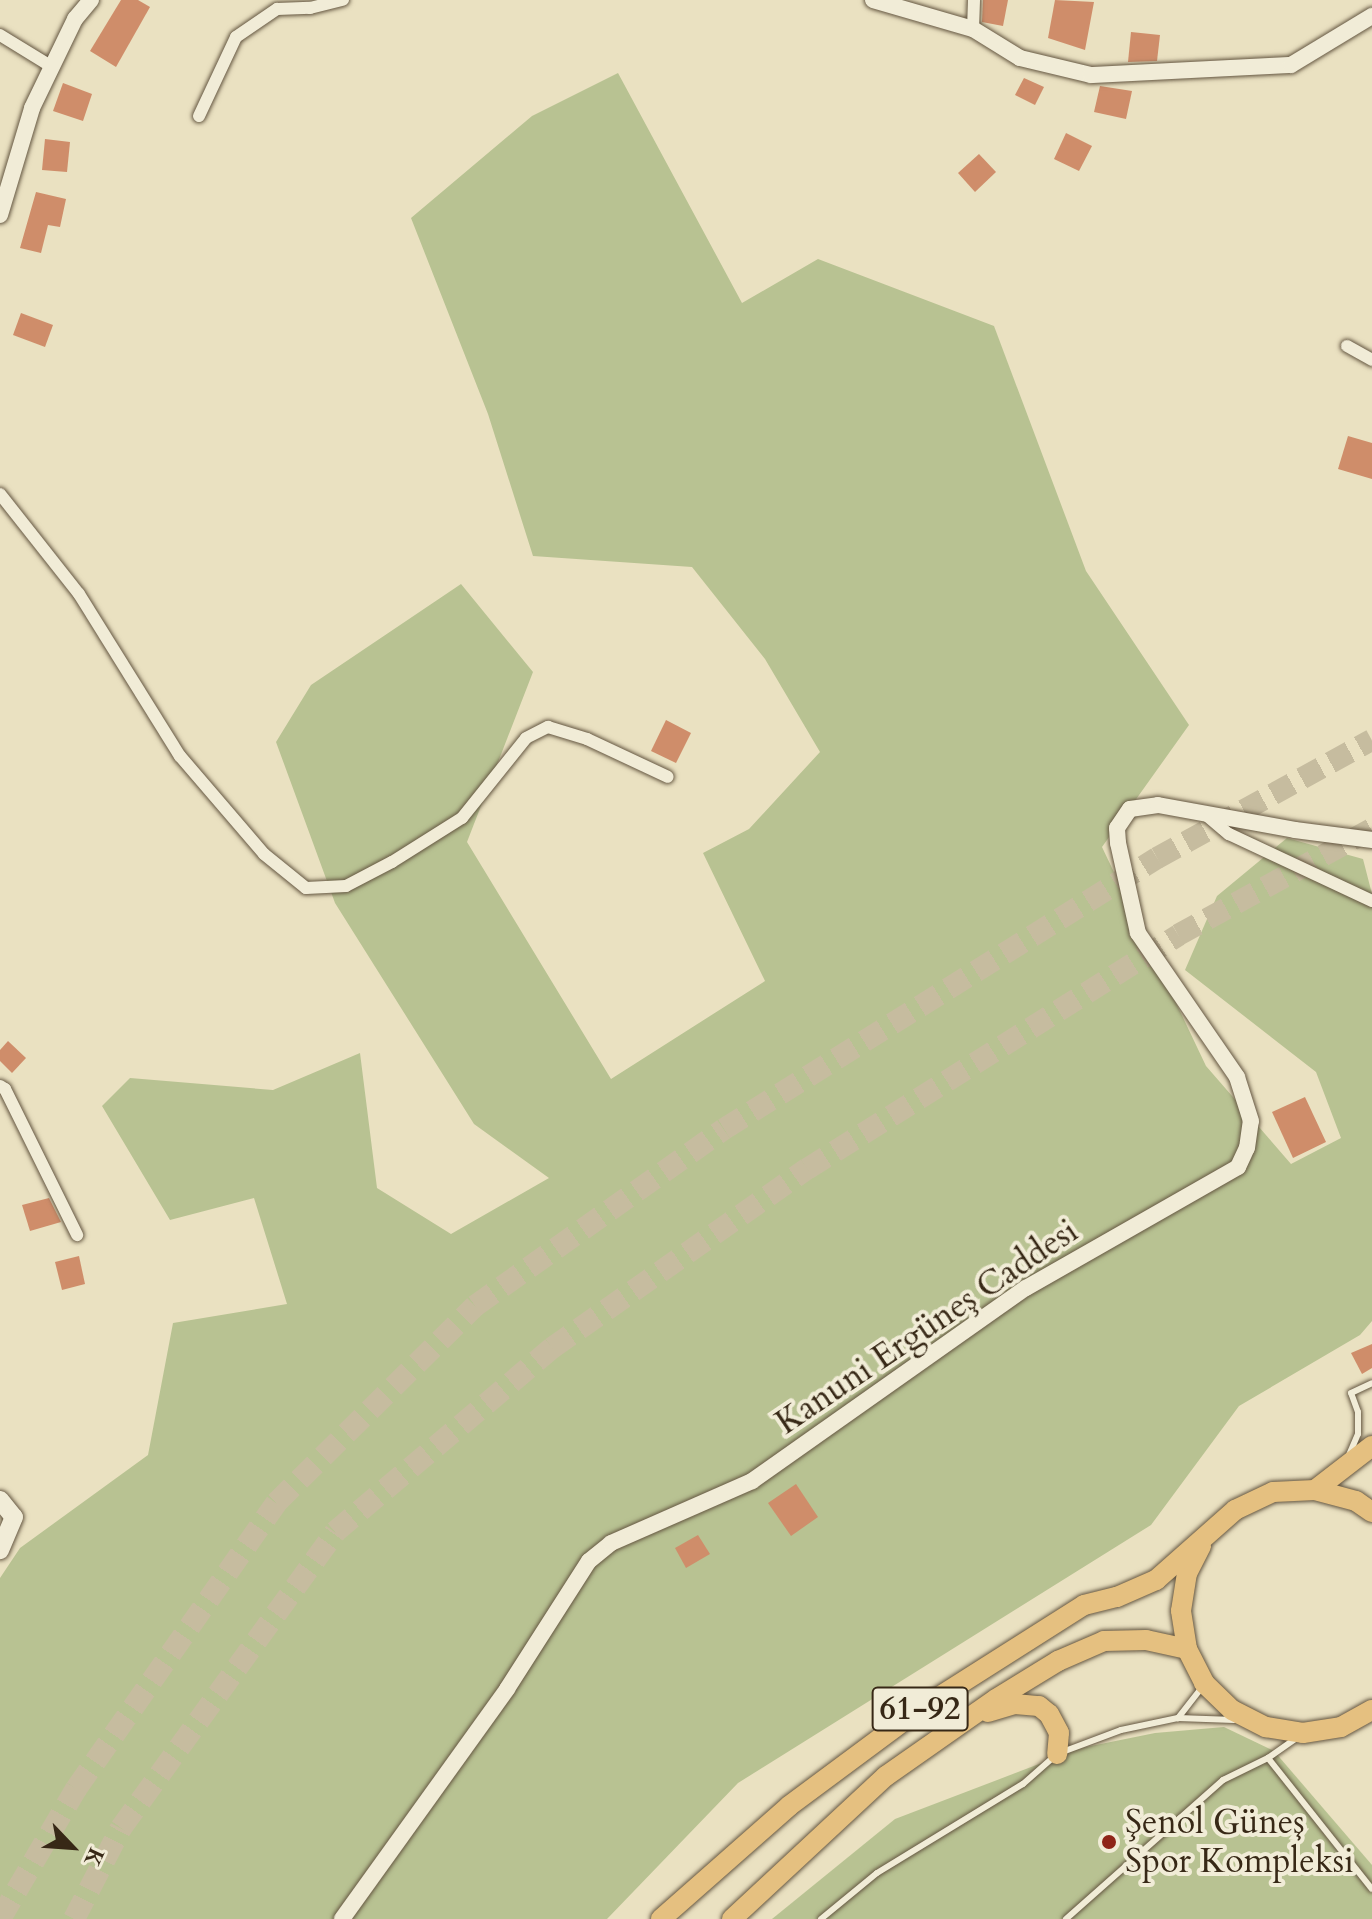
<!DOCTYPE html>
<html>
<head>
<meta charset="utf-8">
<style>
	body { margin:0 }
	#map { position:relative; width:1372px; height:1919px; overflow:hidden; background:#eae1c1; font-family:Cardo,serif }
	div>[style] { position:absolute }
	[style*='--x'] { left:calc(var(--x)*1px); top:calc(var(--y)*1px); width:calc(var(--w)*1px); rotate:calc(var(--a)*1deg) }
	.green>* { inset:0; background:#b8c292 }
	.building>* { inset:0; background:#cf8d6a }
	.trunk-tunnel>* { height:22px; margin-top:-11px; transform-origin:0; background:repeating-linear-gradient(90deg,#c6bc9f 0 22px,transparent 0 33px) }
	.roads { filter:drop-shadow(0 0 2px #645641) drop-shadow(0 0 2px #645641) }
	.service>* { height:6px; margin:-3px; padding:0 3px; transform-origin:3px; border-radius:3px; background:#f1ecd7 }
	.minor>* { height:12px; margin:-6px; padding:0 6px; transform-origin:6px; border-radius:6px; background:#f1ecd7 }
	.tertiary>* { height:16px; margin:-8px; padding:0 8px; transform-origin:8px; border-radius:8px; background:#f1ecd7 }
	.secondary>* { height:18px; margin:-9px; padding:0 9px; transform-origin:9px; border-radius:9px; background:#f1ecd7 }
	.primary>* { height:20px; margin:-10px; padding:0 10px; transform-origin:10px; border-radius:10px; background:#e5c080 }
	.dots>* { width:22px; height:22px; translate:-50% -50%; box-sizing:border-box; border:4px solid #f1ecd7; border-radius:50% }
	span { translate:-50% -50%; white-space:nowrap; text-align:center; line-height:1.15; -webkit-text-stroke:8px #f1ecd7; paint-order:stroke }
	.shield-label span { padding:2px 6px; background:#f1ecd7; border:2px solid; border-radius:6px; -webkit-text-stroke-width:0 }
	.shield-label { font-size:32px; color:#372816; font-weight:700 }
	.street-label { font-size:34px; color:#372816 }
	.poi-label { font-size:34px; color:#372816 }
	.left { translate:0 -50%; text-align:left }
	.north { position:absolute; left:32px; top:1807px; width:80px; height:80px; -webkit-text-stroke:6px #f1ecd7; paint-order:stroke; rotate:115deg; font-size:22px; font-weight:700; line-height:32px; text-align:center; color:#372816 }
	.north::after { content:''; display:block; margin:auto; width:28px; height:36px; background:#372816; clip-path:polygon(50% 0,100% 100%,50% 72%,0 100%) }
</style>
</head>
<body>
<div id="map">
	<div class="green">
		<div style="clip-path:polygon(618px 73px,742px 303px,818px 259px,994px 326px,1086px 571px,1189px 725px,1102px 847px,1206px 1066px,1291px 1164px,1341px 1138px,1316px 1072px,1185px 970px,1217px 896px,1287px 838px,1363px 859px,1372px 894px,1372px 1321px,1360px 1335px,1239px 1406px,1151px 1525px,738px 1783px,607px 1919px,0 1919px,0 1578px,20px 1548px,148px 1455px,173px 1323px,287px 1304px,254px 1198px,170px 1220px,102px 1106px,130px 1078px,273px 1090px,360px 1053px,377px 1188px,451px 1234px,549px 1178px,474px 1124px,335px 903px,276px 742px,311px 685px,461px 584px,533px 672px,467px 842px,611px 1079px,765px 981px,703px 853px,749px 829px,820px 752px,765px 659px,692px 567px,533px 556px,488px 414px,411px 218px,532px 116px)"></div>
		<div style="clip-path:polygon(1224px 1727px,1274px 1751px,1372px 1865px,1372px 1919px,772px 1919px,895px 1819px,1081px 1748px,1155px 1733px)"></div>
	</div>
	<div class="building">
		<div style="clip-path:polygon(121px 0,138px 0,150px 7px,116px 67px,90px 51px)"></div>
		<div style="clip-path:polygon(983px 0,1008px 0,1003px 26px,982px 22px)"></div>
		<div style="clip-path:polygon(1055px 0,1094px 2px,1085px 50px,1048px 38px)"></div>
		<div style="clip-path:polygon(1131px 32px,1160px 35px,1157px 61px,1128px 62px)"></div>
		<div style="clip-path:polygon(1024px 78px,1044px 87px,1035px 105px,1015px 95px)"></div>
		<div style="clip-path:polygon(63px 83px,92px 94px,83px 121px,53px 111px)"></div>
		<div style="clip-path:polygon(1100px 86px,1132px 91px,1126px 119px,1094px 112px)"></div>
		<div style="clip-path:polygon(1066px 133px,1092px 146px,1079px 171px,1054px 159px)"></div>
		<div style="clip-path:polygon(45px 139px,70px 142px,67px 172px,42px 170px)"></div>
		<div style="clip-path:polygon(979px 154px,996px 172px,975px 192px,958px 173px)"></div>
		<div style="clip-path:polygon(36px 192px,66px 199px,60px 227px,48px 225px,41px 253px,20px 248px)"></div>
		<div style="clip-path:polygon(21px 313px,53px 325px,45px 347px,13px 335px)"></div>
		<div style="clip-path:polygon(1348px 436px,1372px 443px,1372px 479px,1338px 469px)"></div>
		<div style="clip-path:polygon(666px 720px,691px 733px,676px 763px,651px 751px)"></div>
		<div style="clip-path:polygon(8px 1041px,26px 1058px,12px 1073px,0 1061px,0 1050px)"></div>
		<div style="clip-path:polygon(1305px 1097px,1326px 1142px,1293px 1158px,1272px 1112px)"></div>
		<div style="clip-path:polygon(49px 1198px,61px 1222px,30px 1231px,22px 1205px)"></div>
		<div style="clip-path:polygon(79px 1256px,85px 1284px,62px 1290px,55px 1262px)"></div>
		<div style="clip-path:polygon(1372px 1344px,1372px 1368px,1362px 1374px,1351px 1353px)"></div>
		<div style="clip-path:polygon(796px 1484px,818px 1517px,791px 1536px,768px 1503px)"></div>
		<div style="clip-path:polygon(698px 1535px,710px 1554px,686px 1568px,675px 1548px)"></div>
	</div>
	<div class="trunk-tunnel">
		<div style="--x:0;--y:1919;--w:151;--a:-59.7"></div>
		<div style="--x:76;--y:1789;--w:349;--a:-55"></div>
		<div style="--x:276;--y:1503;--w:280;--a:-44.7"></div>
		<div style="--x:475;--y:1306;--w:305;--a:-35.4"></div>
		<div style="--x:724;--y:1129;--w:511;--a:-32.04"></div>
		<div style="--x:1157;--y:858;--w:245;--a:-28.8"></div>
		<div style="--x:74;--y:1919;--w:102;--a:-62.7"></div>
		<div style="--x:121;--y:1828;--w:365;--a:-54.1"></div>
		<div style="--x:335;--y:1532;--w:285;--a:-40.3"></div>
		<div style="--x:552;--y:1348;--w:312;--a:-35.1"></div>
		<div style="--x:807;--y:1169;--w:439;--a:-32.2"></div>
		<div style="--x:1178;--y:935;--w:221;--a:-28.7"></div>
	</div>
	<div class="roads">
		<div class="service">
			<div style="--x:1349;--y:1455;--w:23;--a:-67"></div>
			<div style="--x:1358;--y:1434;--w:22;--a:-90"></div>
			<div style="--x:1358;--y:1412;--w:20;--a:-110"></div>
			<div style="--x:1351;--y:1393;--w:23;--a:-25"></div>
			<div style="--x:1203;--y:1686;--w:41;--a:128"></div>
			<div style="--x:1178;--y:1718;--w:56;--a:2"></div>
			<div style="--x:1268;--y:1758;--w:167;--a:51.6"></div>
			<div style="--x:821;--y:1919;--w:72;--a:-39.4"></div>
			<div style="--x:877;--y:1873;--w:171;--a:-31.4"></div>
			<div style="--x:1023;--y:1784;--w:45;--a:-41.4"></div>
			<div style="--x:1057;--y:1754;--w:68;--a:-20.6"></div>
			<div style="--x:1121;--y:1730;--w:58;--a:-11.9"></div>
			<div style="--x:1066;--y:1919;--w:210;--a:-41.5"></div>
			<div style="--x:1223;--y:1780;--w:50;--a:-26.1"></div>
			<div style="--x:1268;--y:1758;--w:37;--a:-35"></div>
		</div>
		<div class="minor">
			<div style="--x:973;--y:29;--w:29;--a:-88"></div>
			<div style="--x:0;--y:35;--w:61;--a:31.6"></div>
			<div style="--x:199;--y:116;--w:87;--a:-64.9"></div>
			<div style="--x:236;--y:37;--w:50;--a:-34.3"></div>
			<div style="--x:277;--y:9;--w:33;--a:-2"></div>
			<div style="--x:310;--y:8;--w:34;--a:-14"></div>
			<div style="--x:1347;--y:346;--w:29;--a:29"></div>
			<div style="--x:0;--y:494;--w:127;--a:51.7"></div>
			<div style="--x:79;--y:594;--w:191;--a:58.1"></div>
			<div style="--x:180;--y:756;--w:129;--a:49.4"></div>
			<div style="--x:264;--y:854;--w:54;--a:39"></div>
			<div style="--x:306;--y:888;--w:40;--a:-2.9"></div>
			<div style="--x:346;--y:886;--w:52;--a:-27.6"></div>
			<div style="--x:392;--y:862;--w:83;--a:-32.2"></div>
			<div style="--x:462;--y:818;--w:102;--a:-51.3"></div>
			<div style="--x:526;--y:738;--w:25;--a:-27"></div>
			<div style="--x:548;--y:727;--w:41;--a:17.1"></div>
			<div style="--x:587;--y:739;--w:89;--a:25.1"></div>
			<div style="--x:1206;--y:815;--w:30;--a:40"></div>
			<div style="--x:1229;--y:834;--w:158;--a:25.1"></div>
			<div style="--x:0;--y:1086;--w:6;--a:31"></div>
			<div style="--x:5;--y:1089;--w:163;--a:63.7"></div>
		</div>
		<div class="tertiary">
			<div style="--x:873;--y:0;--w:104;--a:16.2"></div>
			<div style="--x:973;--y:29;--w:55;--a:31.7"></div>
			<div style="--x:1020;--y:58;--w:73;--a:13.5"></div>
			<div style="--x:1091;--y:75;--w:200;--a:-2.9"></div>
			<div style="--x:1291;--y:65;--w:95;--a:-31.2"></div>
			<div style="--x:0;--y:215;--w:112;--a:-73.3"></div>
			<div style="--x:32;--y:108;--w:99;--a:-64.2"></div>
			<div style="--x:75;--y:19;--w:25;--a:-50"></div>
			<div style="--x:342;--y:1919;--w:283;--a:-54.3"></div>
			<div style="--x:507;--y:1689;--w:152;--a:-57.4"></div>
			<div style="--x:589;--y:1561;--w:28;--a:-39"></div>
			<div style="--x:611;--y:1543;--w:154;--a:-23.7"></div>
			<div style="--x:752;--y:1481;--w:335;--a:-35.2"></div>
			<div style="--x:1026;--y:1288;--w:244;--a:-29.7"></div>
			<div style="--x:1238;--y:1167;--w:21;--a:-65"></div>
			<div style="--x:1247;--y:1148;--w:27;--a:-82"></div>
			<div style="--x:1251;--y:1121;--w:46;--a:-107.7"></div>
			<div style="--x:1237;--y:1077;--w:175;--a:-124.5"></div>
			<div style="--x:1138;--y:933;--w:92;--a:-102.5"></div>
			<div style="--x:1118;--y:843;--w:15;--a:-94"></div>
			<div style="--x:1117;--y:828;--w:23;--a:-56"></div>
			<div style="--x:1130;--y:809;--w:28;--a:-8"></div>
			<div style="--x:1158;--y:805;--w:139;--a:10.3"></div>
			<div style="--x:1295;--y:830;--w:78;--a:7.4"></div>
		</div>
		<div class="secondary">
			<div style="--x:0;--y:1500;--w:22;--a:51"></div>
			<div style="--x:14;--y:1517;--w:36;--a:113"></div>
		</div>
		<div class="primary">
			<div style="--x:1315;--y:1490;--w:72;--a:-37.7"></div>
			<div style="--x:1201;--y:1546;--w:30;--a:117"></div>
			<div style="--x:1187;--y:1573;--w:38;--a:99"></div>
			<div style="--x:1181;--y:1611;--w:38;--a:81"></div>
			<div style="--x:1187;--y:1649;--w:38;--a:63"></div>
			<div style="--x:1204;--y:1683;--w:39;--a:44"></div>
			<div style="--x:1232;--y:1710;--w:38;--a:27"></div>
			<div style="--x:1266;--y:1727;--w:37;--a:9"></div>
			<div style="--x:1303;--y:1733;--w:38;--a:-9"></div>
			<div style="--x:1341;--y:1727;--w:35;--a:-29"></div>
			<div style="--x:988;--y:1712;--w:28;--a:-17"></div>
			<div style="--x:1015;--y:1704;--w:24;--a:5"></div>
			<div style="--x:1039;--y:1706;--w:13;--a:39"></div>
			<div style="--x:1049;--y:1714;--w:21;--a:62"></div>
			<div style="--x:1059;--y:1733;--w:21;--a:95"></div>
			<div style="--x:661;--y:1919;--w:171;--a:-41.4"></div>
			<div style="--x:789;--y:1806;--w:159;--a:-36.6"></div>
			<div style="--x:917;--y:1711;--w:198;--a:-32.4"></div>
			<div style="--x:1084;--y:1605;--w:34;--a:-14"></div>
			<div style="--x:1117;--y:1597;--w:43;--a:-23.6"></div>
			<div style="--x:1156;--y:1580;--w:106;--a:-41.5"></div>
			<div style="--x:1235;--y:1510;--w:42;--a:-25.3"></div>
			<div style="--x:1273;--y:1492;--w:42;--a:-2.7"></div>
			<div style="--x:1315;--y:1490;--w:42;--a:15"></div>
			<div style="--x:1356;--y:1501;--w:19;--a:35"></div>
			<div style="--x:732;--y:1919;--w:210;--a:-42.9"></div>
			<div style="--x:886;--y:1776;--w:134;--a:-35"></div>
			<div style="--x:996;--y:1699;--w:73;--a:-31.5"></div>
			<div style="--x:1058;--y:1661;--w:50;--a:-23.5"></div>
			<div style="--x:1104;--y:1641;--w:42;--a:-1.4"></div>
			<div style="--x:1146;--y:1640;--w:42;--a:12.4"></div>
		</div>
	</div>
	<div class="dots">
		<div style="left:1109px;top:1842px;background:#8f2418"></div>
	</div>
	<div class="shield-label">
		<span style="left:920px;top:1709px">61-92</span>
	</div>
	<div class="street-label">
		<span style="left:927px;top:1327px;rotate:-34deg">Kanuni Ergüneş Caddesi</span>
	</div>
	<div class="poi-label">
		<span class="left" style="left:1125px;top:1842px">Şenol Güneş<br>Spor Kompleksi</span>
	</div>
	<div class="north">K</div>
</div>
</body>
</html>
